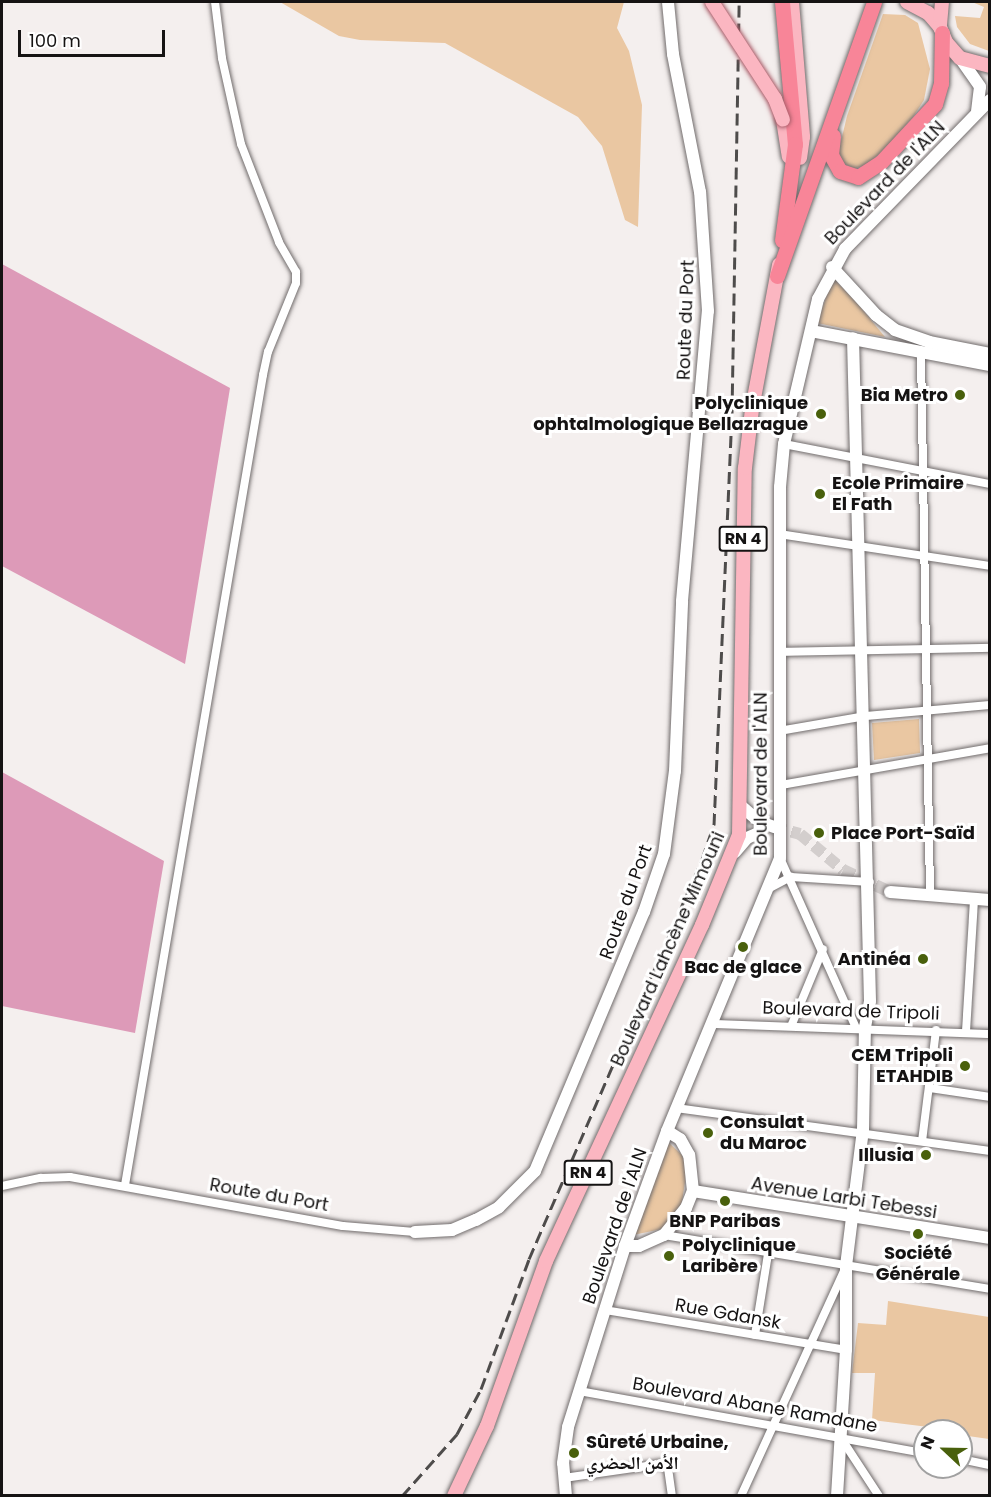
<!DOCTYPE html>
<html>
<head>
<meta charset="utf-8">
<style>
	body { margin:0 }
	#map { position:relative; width:991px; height:1497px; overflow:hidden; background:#f4efee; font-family:Poppins,"Noto Naskh Arabic",sans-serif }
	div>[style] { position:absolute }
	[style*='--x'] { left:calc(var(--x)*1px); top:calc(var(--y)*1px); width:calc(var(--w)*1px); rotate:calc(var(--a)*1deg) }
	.green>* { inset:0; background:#eac7a2 }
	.water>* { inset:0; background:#dd9ab8 }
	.secondary-tunnel>* { height:12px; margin-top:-6px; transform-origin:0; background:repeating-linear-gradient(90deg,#d3cecd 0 12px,transparent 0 18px) }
	.roads { filter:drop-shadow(0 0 2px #716c6c) drop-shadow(0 0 2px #716c6c) }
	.street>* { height:8px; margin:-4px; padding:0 4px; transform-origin:4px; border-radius:4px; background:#fff }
	.secondary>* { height:12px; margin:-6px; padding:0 6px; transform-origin:6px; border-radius:6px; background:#fff }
	.primary>* { height:14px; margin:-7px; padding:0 7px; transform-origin:7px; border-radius:7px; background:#fbb6c1 }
	.highway>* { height:15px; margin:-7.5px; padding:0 7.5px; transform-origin:7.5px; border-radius:7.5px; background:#f88598 }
	.rail>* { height:3px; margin-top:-1.5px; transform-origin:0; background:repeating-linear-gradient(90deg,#4e4c4b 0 12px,transparent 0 18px) }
	.bridges { filter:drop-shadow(0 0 2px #a95d69) drop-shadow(0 0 2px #a95d69) }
	.primary-bridge>* { height:14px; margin:-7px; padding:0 7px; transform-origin:7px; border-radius:7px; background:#fbb6c1 }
	.dots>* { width:16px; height:16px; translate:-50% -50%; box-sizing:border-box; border:3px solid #fff; border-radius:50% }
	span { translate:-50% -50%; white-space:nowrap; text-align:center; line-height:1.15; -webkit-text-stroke:6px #fff; paint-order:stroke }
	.shield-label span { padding:2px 4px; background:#fff; border:2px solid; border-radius:4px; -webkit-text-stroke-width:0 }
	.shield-label { font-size:16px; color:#151313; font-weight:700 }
	.street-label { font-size:18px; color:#151313 }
	.poi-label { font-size:18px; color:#151313; font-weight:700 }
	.right { translate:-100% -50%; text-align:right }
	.left { translate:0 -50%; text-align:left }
	.frame { position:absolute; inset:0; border:3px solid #151313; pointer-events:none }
	.north { position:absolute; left:913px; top:1419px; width:60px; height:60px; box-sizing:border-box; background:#fff; border:2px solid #a1a1a1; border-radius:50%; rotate:292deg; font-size:16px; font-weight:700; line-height:24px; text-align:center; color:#151313 }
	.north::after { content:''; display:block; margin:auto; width:21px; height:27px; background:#49600c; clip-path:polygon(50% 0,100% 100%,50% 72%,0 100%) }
	.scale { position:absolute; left:18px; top:30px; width:147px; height:27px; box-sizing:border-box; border:3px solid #151313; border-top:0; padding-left:8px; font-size:18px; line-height:21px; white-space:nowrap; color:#151313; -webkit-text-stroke:4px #fff; paint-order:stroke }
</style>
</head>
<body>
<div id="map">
	<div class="green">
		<div style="clip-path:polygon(280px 2px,624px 2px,617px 28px,629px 51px,642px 105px,638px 227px,625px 220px,602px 146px,578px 117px,445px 43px,360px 40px,339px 36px)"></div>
		<div style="clip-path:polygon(972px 2px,989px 2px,989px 51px,970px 44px,957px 27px,955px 16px,980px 18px,984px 7px)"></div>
		<div style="clip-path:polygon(883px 14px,905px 15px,918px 23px,930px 69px,924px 100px,913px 117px,884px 150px,866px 165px,853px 169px,837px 158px,847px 116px)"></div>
		<div style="clip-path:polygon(833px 278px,857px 303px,885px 337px,817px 323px)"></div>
		<div style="clip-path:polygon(919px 719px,920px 753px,874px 760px,872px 723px)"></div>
		<div style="clip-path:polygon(667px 1141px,682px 1155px,687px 1169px,682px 1202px,674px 1219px,662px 1229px,633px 1235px)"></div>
		<div style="clip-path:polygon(888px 1301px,989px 1317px,989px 1439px,961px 1435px,961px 1431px,872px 1420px,875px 1373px,852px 1373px,858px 1323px,886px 1325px)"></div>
	</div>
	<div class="water">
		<div style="clip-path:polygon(2px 264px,230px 388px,185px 664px,2px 566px)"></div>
		<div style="clip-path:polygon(2px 772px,164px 861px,135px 1033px,2px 1006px)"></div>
	</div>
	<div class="secondary-tunnel">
		<div style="--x:774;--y:827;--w:27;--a:15"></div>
		<div style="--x:800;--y:834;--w:56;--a:39.9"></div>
		<div style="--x:843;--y:870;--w:52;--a:25.1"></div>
	</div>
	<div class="roads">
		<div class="street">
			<div style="--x:921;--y:352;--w:542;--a:89.05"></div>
			<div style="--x:784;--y:444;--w:210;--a:11"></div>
			<div style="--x:779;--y:534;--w:213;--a:8.6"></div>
			<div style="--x:779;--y:652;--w:211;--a:-1.1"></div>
			<div style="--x:779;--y:731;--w:88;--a:-9.8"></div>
			<div style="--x:866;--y:716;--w:124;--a:-5.1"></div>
			<div style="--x:781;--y:785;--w:212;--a:-10"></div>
			<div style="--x:780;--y:858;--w:184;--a:65.9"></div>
			<div style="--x:768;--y:889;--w:26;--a:-28"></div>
			<div style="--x:791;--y:877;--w:79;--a:3.6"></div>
			<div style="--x:712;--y:1024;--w:278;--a:2.1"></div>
			<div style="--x:792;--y:1024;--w:81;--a:-67.5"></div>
			<div style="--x:966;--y:1031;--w:132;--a:-86.5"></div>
			<div style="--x:930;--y:1088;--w:61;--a:8.5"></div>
			<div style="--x:676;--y:1108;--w:317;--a:7.8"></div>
			<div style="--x:922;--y:1141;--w:112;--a:-82.8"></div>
			<div style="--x:125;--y:1185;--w:822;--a:-80.33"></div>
			<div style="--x:263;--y:375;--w:24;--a:-78"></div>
			<div style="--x:268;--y:352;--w:74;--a:-67.9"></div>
			<div style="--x:296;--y:283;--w:11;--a:-90"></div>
			<div style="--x:296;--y:272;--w:34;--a:-120"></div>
			<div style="--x:279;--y:242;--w:105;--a:-111.2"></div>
			<div style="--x:241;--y:144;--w:88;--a:-102.5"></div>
			<div style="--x:222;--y:58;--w:56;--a:-97.1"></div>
			<div style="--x:2;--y:1186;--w:40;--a:-12"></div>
			<div style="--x:41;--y:1178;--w:29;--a:-2"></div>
			<div style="--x:70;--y:1177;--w:277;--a:10.2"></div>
			<div style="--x:343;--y:1226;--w:72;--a:4.8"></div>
			<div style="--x:664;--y:1235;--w:330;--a:9.4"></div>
			<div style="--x:605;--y:1310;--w:244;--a:9.4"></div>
			<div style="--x:755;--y:1335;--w:82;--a:-80.9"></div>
			<div style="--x:579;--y:1391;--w:352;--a:10.2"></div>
			<div style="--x:841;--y:1438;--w:69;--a:56.8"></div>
			<div style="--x:961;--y:1459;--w:30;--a:12"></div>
			<div style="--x:564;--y:1478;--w:98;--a:-8.2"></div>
			<div style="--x:661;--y:1464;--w:8;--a:30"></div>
			<div style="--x:668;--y:1468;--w:28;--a:82"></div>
			<div style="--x:741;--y:1496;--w:250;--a:-65.4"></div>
		</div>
		<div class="secondary">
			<div style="--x:960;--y:58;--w:35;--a:55"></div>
			<div style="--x:980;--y:87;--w:24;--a:97"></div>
			<div style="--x:832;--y:267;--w:65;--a:47.5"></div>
			<div style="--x:876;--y:315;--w:24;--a:38"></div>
			<div style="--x:895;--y:330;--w:36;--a:19"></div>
			<div style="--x:929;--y:342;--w:62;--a:11.1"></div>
			<div style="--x:811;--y:331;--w:182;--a:10.8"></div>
			<div style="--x:740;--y:805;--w:21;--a:41"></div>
			<div style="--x:766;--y:824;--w:9;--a:21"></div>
			<div style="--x:735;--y:852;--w:18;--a:-49"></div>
			<div style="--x:747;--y:838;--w:10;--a:-24"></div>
			<div style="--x:890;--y:892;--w:100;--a:4.6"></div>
			<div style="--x:693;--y:1191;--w:301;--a:9"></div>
			<div style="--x:415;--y:1232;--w:37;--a:-3"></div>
			<div style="--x:452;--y:1230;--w:26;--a:-23"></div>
			<div style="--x:476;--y:1220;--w:26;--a:-29"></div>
			<div style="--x:499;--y:1207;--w:51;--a:-45"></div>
			<div style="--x:535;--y:1171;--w:281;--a:-67.2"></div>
			<div style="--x:644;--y:912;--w:61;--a:-71"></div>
			<div style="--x:664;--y:854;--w:84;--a:-82.5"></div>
			<div style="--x:675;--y:771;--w:170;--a:-87.6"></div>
			<div style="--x:682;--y:601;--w:291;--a:-84.9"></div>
			<div style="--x:708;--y:311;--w:119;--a:-93.8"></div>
			<div style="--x:700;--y:192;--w:141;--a:-101.1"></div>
			<div style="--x:673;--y:54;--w:52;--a:-95.5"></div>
			<div style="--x:625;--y:1246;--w:14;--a:0"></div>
			<div style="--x:639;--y:1246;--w:27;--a:-24"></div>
			<div style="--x:664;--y:1235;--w:35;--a:-51"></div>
			<div style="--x:686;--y:1208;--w:18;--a:-68"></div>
			<div style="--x:693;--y:1191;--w:36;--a:-96"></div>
			<div style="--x:689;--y:1155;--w:18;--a:-119"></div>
			<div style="--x:680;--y:1139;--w:15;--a:-148"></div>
			<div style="--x:566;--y:1496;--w:33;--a:-95"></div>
			<div style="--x:563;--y:1463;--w:36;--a:-82"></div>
			<div style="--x:568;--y:1427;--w:190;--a:-72.5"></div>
			<div style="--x:625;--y:1246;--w:122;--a:-69.9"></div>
			<div style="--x:667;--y:1131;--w:295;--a:-67.5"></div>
			<div style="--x:780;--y:858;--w:371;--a:-90"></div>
			<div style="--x:780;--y:487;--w:43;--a:-84.7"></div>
			<div style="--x:784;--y:444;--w:149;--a:-76.8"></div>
			<div style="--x:818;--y:299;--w:57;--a:-61.6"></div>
			<div style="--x:845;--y:249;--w:208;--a:-45.8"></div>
			<div style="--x:837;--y:1496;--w:146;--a:-86.5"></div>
			<div style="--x:846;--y:1350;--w:84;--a:-90"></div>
			<div style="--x:846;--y:1266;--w:137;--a:-82.9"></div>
			<div style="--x:863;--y:1130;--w:103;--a:-88.9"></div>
			<div style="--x:865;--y:1027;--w:26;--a:-79"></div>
			<div style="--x:870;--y:1001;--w:663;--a:-91.47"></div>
		</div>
		<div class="primary">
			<div style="--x:792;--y:2;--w:135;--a:85.3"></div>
			<div style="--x:803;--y:137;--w:21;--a:98"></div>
			<div style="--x:907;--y:2;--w:24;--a:28"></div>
			<div style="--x:928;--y:13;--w:18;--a:49"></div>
			<div style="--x:942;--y:2;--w:25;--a:95"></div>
			<div style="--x:940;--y:27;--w:16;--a:68"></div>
			<div style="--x:946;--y:42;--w:21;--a:49"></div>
			<div style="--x:960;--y:58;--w:31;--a:15"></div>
			<div style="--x:783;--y:120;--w:37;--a:81"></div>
			<div style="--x:454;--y:1496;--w:77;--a:-64.8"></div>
			<div style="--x:487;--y:1426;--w:175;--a:-70.3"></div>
			<div style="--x:546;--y:1261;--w:370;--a:-65.1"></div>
			<div style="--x:702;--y:925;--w:97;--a:-67.7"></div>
			<div style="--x:739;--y:835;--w:367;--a:-89.1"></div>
			<div style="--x:745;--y:468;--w:59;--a:-83.2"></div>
			<div style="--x:752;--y:409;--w:147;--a:-79.4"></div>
		</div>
		<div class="highway">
			<div style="--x:782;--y:2;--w:143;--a:84.8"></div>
			<div style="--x:795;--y:144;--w:97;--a:97.7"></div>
			<div style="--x:833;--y:136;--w:19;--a:96"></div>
			<div style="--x:831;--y:155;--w:18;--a:61"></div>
			<div style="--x:840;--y:171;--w:19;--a:18"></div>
			<div style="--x:858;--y:177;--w:27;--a:-33"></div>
			<div style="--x:881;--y:162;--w:79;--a:-47"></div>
			<div style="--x:935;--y:104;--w:22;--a:-74"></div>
			<div style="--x:941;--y:83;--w:50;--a:-88.9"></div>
			<div style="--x:777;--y:276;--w:291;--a:-70.5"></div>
		</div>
	</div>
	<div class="rail">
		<div style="--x:402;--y:1496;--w:83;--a:-48.4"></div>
		<div style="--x:457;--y:1434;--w:51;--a:-61.9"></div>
		<div style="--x:481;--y:1389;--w:139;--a:-69.7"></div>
		<div style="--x:529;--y:1259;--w:436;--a:-66.6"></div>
		<div style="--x:702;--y:859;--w:36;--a:-71"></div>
		<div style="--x:714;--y:825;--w:412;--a:-87.5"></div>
		<div style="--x:732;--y:413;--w:411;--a:-89"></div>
	</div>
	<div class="bridges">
		<div class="primary-bridge">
			<div style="--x:712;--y:2;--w:116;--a:57"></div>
			<div style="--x:775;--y:99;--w:22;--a:69"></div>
		</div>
	</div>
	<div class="dots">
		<div style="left:960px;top:395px;background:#49600c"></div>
		<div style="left:821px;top:414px;background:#49600c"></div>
		<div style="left:820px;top:494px;background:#49600c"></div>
		<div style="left:819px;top:833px;background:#49600c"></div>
		<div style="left:743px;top:947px;background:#49600c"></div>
		<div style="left:923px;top:959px;background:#49600c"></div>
		<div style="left:965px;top:1066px;background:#49600c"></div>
		<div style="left:708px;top:1133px;background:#49600c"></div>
		<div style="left:926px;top:1155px;background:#49600c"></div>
		<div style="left:725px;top:1201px;background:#49600c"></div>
		<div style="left:918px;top:1234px;background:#49600c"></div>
		<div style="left:669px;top:1256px;background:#49600c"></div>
		<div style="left:574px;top:1453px;background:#49600c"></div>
	</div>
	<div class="shield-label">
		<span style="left:743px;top:539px">RN 4</span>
		<span style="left:588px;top:1173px">RN 4</span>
	</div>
	<div class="street-label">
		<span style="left:885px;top:183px;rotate:-46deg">Boulevard de l'ALN</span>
		<span style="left:686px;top:320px;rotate:-88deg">Route du Port</span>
		<span style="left:761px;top:774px;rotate:-90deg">Boulevard de l'ALN</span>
		<span style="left:626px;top:902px;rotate:-70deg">Route du Port</span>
		<span style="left:668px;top:949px;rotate:-66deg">Boulevard Lahcène Mimouni</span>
		<span style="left:851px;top:1011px;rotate:2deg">Boulevard de Tripoli</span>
		<span style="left:269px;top:1195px;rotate:10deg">Route du Port</span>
		<span style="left:844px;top:1198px;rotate:9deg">Avenue Larbi Tebessi</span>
		<span style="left:615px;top:1226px;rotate:-71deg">Boulevard de l'ALN</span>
		<span style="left:728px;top:1314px;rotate:10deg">Rue Gdansk</span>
		<span style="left:755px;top:1405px;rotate:10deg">Boulevard Abane Ramdane</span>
	</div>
	<div class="poi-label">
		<span class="right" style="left:948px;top:395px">Bia Metro</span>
		<span class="right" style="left:808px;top:414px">Polyclinique<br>ophtalmologique Bellazrague</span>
		<span class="left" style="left:832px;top:494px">Ecole Primaire<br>El Fath</span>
		<span class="left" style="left:831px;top:833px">Place Port-Saïd</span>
		<span class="right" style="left:911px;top:959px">Antinéa</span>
		<span style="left:743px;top:967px">Bac de glace</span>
		<span class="right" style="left:953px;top:1066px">CEM Tripoli<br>ETAHDIB</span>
		<span class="left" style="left:720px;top:1133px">Consulat<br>du Maroc</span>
		<span class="right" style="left:914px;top:1155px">Illusia</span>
		<span style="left:725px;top:1221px">BNP Paribas</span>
		<span class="left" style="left:682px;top:1256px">Polyclinique<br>Laribère</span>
		<span style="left:918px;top:1264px">Société<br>Générale</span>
		<span class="left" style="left:586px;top:1453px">Sûreté Urbaine,<br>الأمن الحضري</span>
	</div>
	<div class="frame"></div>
	<div class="north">N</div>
	<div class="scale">100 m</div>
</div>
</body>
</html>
